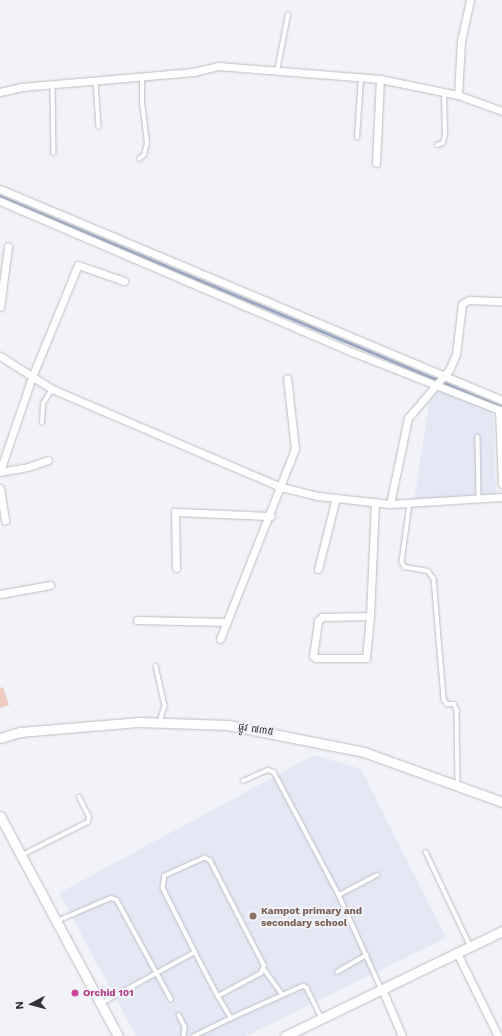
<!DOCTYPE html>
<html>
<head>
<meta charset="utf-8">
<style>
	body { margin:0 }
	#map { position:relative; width:502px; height:1036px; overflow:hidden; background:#f1f3f8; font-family:"Work Sans","Noto Sans Khmer",sans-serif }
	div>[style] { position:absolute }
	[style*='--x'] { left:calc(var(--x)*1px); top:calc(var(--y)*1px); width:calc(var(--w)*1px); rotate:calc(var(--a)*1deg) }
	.built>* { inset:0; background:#e4e8f5 }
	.stream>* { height:2.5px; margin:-1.25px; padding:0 1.25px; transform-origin:1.25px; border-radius:1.25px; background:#97a5bf }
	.building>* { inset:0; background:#edcbc1 }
	.roads { filter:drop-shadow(0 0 1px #bcbec3) drop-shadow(0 0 1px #bcbec3) }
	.service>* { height:3.5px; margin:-1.75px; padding:0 1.75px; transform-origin:1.75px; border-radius:1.75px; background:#fff }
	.minor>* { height:7px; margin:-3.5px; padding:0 3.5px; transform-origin:3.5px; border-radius:3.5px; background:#fff }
	.tertiary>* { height:9px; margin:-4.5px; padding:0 4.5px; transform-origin:4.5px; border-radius:4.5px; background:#fff }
	.dots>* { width:11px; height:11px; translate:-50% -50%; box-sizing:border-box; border:2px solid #f1f3f8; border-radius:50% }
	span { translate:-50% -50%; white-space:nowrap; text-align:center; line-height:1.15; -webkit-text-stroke:4px #f1f3f8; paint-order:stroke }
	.street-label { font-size:10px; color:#313234 }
	.education-label { font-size:10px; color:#785e54; font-weight:700 }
	.left { translate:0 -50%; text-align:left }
	.hotel-label { font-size:10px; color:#b23c85; font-weight:700 }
	.north { position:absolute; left:12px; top:984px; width:40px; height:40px; -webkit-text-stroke:3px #f1f3f8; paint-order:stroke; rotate:264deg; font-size:11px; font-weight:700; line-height:16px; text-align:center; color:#313234 }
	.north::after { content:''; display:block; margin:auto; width:14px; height:18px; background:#313234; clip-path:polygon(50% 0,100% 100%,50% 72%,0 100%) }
</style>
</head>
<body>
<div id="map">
	<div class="built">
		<div style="clip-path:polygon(439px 389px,493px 410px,496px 496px,414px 501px,430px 399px)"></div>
		<div style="clip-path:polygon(314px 755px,361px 769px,446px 938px,246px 1036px,136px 1036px,59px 893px)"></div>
	</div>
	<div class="stream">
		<div style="--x:0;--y:196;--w:545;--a:22.8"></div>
	</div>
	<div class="building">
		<div style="clip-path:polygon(3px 687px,9px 705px,0 708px,0 688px)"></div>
	</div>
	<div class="roads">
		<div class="service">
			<div style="--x:277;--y:71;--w:57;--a:-78.9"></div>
			<div style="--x:96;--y:82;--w:45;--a:86.2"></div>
			<div style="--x:53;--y:85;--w:68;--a:89.2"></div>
			<div style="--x:357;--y:138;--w:60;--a:-86.2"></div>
			<div style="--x:437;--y:145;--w:6;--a:-18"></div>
			<div style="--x:443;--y:143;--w:9;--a:-77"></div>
			<div style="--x:445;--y:134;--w:42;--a:-91.4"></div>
			<div style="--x:139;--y:159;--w:6;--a:-39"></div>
			<div style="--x:144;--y:155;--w:12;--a:-76"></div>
			<div style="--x:147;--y:143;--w:38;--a:-97"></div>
			<div style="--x:142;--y:105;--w:27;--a:-90"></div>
			<div style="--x:42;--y:423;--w:19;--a:-87"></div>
			<div style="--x:43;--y:404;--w:17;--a:-59"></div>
			<div style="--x:478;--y:437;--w:61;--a:89.1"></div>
			<div style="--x:410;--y:504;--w:59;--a:97.9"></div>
			<div style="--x:402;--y:562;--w:6;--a:59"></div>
			<div style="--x:405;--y:567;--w:23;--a:10"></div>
			<div style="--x:428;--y:571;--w:10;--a:53"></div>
			<div style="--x:434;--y:579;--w:120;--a:85.2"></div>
			<div style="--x:444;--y:699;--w:6;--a:59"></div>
			<div style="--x:447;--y:704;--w:7;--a:0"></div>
			<div style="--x:454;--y:704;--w:7;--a:63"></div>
			<div style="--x:457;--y:710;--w:74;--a:89.2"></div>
			<div style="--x:156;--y:666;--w:41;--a:77.3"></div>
			<div style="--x:165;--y:706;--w:17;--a:107"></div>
			<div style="--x:243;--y:781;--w:27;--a:-24"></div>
			<div style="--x:268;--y:770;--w:6;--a:18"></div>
			<div style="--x:274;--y:772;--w:139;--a:62.1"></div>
			<div style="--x:339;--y:895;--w:102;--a:65.7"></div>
			<div style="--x:426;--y:852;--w:103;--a:64.7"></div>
			<div style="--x:22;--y:855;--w:74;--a:-26.6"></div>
			<div style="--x:88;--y:822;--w:5;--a:-79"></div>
			<div style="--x:89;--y:817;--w:22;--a:-117"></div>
			<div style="--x:339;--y:895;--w:43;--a:-27.8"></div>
			<div style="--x:57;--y:921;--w:59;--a:-23.1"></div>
			<div style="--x:111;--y:898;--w:6;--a:18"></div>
			<div style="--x:117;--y:900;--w:113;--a:61.4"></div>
			<div style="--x:264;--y:969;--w:31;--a:54"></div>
			<div style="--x:337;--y:972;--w:34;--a:-30"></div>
			<div style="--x:218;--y:996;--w:49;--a:-28.1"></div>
			<div style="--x:261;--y:973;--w:8;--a:-67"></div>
			<div style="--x:264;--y:966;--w:118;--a:-117.2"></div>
			<div style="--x:210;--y:861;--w:6;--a:-149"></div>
			<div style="--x:205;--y:858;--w:44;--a:155.8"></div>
			<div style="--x:165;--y:876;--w:12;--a:99"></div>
			<div style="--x:163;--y:888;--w:72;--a:63.4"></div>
			<div style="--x:195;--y:952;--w:50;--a:62.4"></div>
			<div style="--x:218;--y:996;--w:26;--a:59"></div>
			<div style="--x:231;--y:1018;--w:79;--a:-24"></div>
			<div style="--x:303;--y:986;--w:4;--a:27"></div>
			<div style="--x:307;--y:988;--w:32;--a:64"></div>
			<div style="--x:102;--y:1003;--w:106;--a:-28.7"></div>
			<div style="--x:179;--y:1015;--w:13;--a:63"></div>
			<div style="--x:185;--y:1027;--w:9;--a:96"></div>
			<div style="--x:194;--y:1036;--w:41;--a:-25.9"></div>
		</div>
		<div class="minor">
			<div style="--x:0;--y:92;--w:22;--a:-13"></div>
			<div style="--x:21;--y:87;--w:173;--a:-5"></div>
			<div style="--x:193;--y:72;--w:26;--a:-13"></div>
			<div style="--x:218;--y:66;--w:163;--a:4.6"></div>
			<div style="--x:380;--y:79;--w:80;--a:11.6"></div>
			<div style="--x:458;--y:95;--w:47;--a:20"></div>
			<div style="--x:458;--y:95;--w:54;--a:-86.8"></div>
			<div style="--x:461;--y:41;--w:42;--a:-77.6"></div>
			<div style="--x:376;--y:163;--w:84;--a:-87.3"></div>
			<div style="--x:0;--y:189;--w:545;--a:22.8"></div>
			<div style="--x:0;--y:201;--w:378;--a:23.2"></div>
			<div style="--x:347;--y:350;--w:163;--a:21.5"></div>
			<div style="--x:0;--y:307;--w:61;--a:-82.4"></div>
			<div style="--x:0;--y:356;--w:62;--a:32.4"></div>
			<div style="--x:52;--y:389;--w:249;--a:23.2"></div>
			<div style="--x:281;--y:487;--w:38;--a:14"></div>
			<div style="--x:318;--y:496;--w:72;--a:6.3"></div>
			<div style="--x:390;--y:504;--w:112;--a:-3.6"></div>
			<div style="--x:502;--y:412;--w:4;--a:-146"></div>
			<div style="--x:499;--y:410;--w:74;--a:87.7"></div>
			<div style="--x:0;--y:471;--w:99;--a:-71.2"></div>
			<div style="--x:32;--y:377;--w:121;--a:-67.7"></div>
			<div style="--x:78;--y:265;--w:49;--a:19.2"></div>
			<div style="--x:0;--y:472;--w:28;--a:-10"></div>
			<div style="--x:28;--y:467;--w:21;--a:-19"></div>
			<div style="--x:0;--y:488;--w:33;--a:81"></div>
			<div style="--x:390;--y:504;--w:88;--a:-78.2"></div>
			<div style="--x:408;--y:418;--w:63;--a:-49.5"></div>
			<div style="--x:449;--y:370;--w:17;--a:-66"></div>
			<div style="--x:456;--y:354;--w:50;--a:-83.2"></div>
			<div style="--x:462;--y:304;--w:8;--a:-30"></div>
			<div style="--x:469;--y:300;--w:33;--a:2"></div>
			<div style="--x:176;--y:568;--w:56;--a:-91"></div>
			<div style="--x:175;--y:512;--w:96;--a:2.4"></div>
			<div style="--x:318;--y:569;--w:73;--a:-75.8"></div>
			<div style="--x:0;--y:594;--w:51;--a:-10.2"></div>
			<div style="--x:370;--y:616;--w:48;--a:178.8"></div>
			<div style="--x:322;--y:617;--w:6;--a:135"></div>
			<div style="--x:318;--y:621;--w:35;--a:98"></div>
			<div style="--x:313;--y:656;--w:4;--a:34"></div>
			<div style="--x:316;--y:658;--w:50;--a:0"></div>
			<div style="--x:366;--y:658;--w:42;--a:-84.6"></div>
			<div style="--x:370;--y:616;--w:114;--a:-87.5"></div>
			<div style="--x:137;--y:620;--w:90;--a:1.3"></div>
			<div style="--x:220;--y:639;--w:204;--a:-68.5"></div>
			<div style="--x:295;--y:449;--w:71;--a:-96.4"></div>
			<div style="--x:457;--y:953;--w:93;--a:63.7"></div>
			<div style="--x:382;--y:989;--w:51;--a:66.9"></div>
		</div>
		<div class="tertiary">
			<div style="--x:0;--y:738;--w:21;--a:-17"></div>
			<div style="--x:20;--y:732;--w:118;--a:-4.8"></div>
			<div style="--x:138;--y:722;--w:90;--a:1.9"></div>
			<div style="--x:228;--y:725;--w:139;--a:11.2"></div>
			<div style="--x:364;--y:752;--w:147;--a:19.9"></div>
			<div style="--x:0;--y:816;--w:250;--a:61.8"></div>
			<div style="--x:285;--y:1036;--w:241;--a:-25.8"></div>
		</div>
	</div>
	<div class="dots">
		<div style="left:253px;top:916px;background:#8d6e63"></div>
		<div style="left:75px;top:993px;background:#d1479c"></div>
	</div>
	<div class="street-label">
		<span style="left:256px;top:729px;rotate:9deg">ផ្លូវ ៧៣៥</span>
	</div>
	<div class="education-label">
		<span class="left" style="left:261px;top:916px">Kampot primary and<br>secondary school</span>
	</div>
	<div class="hotel-label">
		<span class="left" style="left:83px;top:993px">Orchid 101</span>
	</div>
	<div class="north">N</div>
</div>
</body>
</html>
